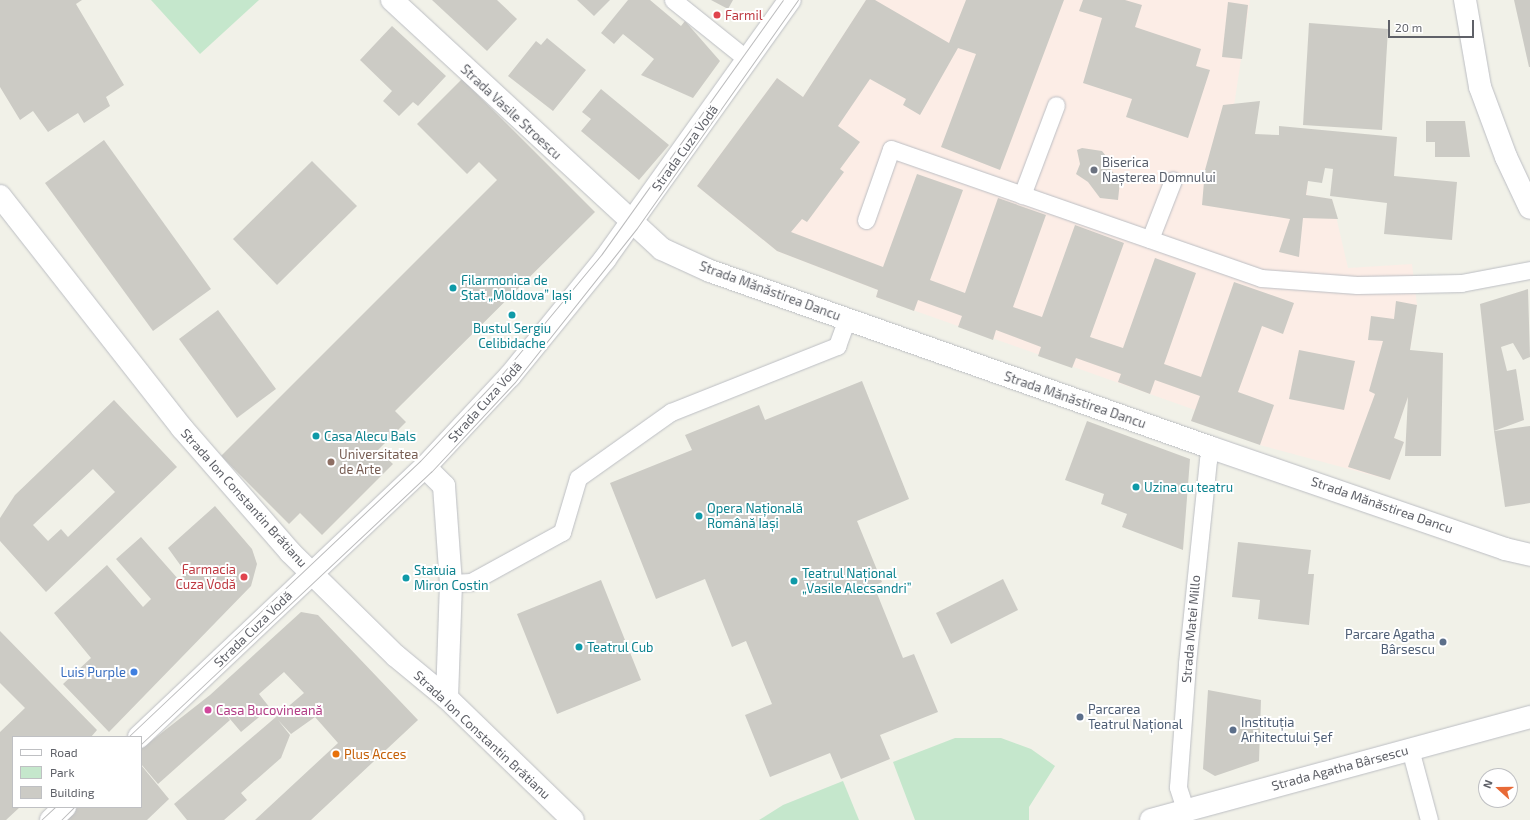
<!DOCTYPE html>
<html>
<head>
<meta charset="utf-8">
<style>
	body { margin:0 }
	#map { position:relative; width:1530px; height:820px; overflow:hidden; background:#f1f1e8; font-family:"Exo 2",sans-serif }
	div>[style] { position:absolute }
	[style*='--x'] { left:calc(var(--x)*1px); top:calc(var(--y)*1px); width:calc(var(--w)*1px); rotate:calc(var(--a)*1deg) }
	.medical>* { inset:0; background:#fcede6 }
	.green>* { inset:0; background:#c5e7cc }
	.building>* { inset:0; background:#cccbc5 }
	.roads { filter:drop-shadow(0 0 1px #bcbec3) drop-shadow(0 0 1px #bcbec3) }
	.lane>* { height:17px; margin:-8.5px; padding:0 8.5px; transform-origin:8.5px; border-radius:8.5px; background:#fff }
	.street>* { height:22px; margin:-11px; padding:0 11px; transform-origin:11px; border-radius:11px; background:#fff }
	.secondary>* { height:22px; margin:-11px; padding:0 11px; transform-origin:11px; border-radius:11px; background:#fff }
	.tram>* { height:1px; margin:-0.5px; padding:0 0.5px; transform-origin:0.5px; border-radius:0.5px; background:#bababb }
	.dots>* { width:11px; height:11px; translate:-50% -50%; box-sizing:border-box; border:2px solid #fff; border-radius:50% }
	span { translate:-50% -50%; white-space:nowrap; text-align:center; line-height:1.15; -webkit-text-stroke:4px #fff; paint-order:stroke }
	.health-label { font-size:13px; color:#be3a42 }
	.left { translate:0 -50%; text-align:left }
	.right { translate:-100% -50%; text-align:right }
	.street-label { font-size:13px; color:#5f6168 }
	.worship-label { font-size:13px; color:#5b616d }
	.culture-label { font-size:13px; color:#0d838f }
	.education-label { font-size:13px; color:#785e54 }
	.service-label { font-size:13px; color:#4e5e75 }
	.shop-label { font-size:13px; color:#366cbe }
	.hotel-label { font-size:13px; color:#b23c85 }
	.food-label { font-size:13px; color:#c56008 }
	.legend { position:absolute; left:12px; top:736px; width:130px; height:72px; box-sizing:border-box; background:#fff; border:1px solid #bfc0c3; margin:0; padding:5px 7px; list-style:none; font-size:12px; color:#5f6168 }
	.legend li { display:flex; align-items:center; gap:8px; height:20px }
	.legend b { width:20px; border:1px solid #bfc0c3 }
	.north { position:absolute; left:1478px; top:768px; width:40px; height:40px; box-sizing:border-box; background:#fff; border:1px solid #bfc0c3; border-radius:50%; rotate:291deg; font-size:11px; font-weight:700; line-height:16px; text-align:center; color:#5f6168 }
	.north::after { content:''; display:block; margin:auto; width:14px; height:18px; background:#e86a37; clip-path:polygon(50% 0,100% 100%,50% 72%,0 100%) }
	.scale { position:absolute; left:1388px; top:20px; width:86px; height:18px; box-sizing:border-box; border:2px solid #5f6168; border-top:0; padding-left:5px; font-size:12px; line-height:14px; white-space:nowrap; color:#5f6168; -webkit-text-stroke:3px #fff; paint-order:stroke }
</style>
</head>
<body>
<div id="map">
	<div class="medical">
		<div style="clip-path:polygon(866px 0,1250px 0,1230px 132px,1308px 181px,1307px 195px,1332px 199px,1348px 268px,1412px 264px,1417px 305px,1410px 350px,1408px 397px,1394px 438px,1404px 442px,1390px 480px,1260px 445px,1195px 410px,876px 297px,878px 290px,777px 251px,697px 186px,777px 78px,803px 97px)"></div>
	</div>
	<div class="green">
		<div style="clip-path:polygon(151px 0,259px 0,200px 54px)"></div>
		<div style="clip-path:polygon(955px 738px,1001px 738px,1031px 749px,1055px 766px,1029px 807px,1029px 820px,915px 820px,893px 762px)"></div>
		<div style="clip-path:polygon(843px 781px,859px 820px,759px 820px,783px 805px)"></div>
	</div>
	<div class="building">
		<div style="clip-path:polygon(0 0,82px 0,76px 4px,124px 85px,106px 97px,110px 106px,84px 123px,78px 113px,48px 132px,33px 111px,20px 120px,0 87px)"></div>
		<div style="clip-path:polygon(432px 0,497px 0,517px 19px,487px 51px)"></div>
		<div style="clip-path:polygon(577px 0,610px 0,594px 16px)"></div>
		<div style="clip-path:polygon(628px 0,650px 0,681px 26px,685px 21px,720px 61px,693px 98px,641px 75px,654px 59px,623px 34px,614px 44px,601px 33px)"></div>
		<div style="clip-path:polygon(711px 0,733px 0,728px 9px)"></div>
		<div style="clip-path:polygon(866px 0,875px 0,949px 43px,966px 0,1064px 0,1000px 170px,941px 147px,976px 54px,958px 48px,920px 115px,903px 105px,906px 99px,870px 79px,838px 126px,860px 142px,840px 169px,844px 172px,807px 222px,802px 219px,791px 232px,883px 267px,917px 174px,963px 190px,930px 280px,965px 293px,998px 198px,1046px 215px,1013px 307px,1042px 317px,1075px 225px,1124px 243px,1090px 337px,1123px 348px,1155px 258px,1196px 273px,1164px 364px,1201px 377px,1234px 282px,1294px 303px,1283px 334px,1262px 326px,1238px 392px,1274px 405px,1260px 445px,1191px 421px,1200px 396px,1155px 380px,1150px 394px,1118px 382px,1121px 374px,1076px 358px,1072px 368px,1038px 356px,1041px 347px,996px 330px,993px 340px,958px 327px,962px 316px,918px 300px,914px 311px,876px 297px,878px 290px,777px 251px,697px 186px,777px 78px,803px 97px)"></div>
		<div style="clip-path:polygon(1083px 0,1125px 0,1142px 5px,1135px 27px,1201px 49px,1196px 66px,1210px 70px,1188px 138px,1126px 117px,1132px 99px,1083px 83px,1102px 18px,1079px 11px)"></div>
		<div style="clip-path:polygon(1514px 0,1530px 0,1530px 67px,1529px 67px)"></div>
		<div style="clip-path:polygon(1228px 2px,1248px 5px,1242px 59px,1222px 57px)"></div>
		<div style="clip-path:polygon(1309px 23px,1388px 29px,1382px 130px,1303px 125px)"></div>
		<div style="clip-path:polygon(392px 26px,446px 76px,418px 106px,413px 102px,399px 116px,383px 101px,392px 91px,360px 60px)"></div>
		<div style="clip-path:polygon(547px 38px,586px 70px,553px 111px,508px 76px,536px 41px,541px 45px)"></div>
		<div style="clip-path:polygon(462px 79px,595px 212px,395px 411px,406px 422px,378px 450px,393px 464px,322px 535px,300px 513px,289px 524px,221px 456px,497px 180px,479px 162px,467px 174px,417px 124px)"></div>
		<div style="clip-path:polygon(601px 89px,669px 145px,639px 180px,581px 131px,591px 119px,582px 112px)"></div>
		<div style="clip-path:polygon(1260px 101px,1255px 134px,1279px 135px,1279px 126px,1397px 137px,1394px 176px,1457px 182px,1452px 240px,1384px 234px,1387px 203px,1330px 196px,1333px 169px,1325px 168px,1322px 183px,1308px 181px,1306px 195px,1332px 199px,1338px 219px,1303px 218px,1299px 257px,1279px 252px,1290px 219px,1202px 205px,1205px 170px,1223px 105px)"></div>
		<div style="clip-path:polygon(1426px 121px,1465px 121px,1470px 157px,1435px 157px,1435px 142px,1426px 142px)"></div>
		<div style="clip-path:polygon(104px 140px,211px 289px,153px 331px,45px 183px)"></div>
		<div style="clip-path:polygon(1082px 148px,1102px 151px,1106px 156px,1107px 165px,1120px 181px,1118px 200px,1100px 198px,1088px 182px,1076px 174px,1080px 164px,1077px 150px)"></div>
		<div style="clip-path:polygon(312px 161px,357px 206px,277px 285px,233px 239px)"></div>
		<div style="clip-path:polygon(1528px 289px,1530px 357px,1523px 360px,1513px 343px,1501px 347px,1507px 371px,1516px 369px,1524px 420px,1494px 431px,1480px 304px)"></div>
		<div style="clip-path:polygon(1396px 301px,1417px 305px,1410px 350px,1443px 353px,1441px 456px,1405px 456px,1408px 397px,1394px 438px,1404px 442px,1390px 480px,1348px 467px,1375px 394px,1369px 391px,1383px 341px,1368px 340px,1371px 316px,1394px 319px)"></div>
		<div style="clip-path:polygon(218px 310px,276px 389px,237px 418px,179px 339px)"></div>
		<div style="clip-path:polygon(1299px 350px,1355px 361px,1344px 410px,1289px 399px)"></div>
		<div style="clip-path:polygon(862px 381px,909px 499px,857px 521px,882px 582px,874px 586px,903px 658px,914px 654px,938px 712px,880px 735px,890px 759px,841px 779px,830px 753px,770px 777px,745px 715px,772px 704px,746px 641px,732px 647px,705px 579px,656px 599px,610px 483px,692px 450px,685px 435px,759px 405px,765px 420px)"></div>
		<div style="clip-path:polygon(evenodd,114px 400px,177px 467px,46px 592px,0 541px,0 518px,15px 495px,114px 400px,93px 469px,115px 492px,68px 537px,61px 529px,48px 541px,33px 525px,93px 469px)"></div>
		<div style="clip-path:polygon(1087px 421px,1190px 459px,1183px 550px,1122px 527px,1127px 514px,1101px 504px,1104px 494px,1065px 480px)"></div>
		<div style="clip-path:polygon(1530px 426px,1530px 503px,1505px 507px,1494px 431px)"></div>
		<div style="clip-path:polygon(215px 506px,252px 549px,257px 564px,251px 586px,109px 732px,63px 684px,91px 658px,54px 613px,107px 565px,143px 607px,151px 599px,116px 559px,141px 537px,179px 580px,186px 573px,168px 548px)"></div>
		<div style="clip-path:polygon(1238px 542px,1311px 550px,1308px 574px,1314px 574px,1309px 625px,1258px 619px,1260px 600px,1232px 597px)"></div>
		<div style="clip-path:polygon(1003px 579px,1018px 610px,951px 644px,936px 613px)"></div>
		<div style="clip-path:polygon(601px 580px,641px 680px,557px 714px,517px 614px)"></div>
		<div style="clip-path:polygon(301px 612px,318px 615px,418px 720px,311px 820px,255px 820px,338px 743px,315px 717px,291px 734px,278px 720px,290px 735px,281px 758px,241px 793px,247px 800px,224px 820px,187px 820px,174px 804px,304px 693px,284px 672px,259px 694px,270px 708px,241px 732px,219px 706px,230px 720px,158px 784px,141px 764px,141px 749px,210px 695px)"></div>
		<div style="clip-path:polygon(0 631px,97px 730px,91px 737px,13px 737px,13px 807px,20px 807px,6px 820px,0 820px,0 732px,25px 708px,0 683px)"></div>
		<div style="clip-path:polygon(1208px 690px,1261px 700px,1259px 761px,1215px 776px,1203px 769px)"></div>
		<div style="clip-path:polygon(141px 765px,169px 799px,147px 820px,64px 820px,78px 807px,141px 807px)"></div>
	</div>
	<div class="roads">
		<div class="lane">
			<div style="--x:673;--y:0;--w:96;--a:38.7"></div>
			<div style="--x:1022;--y:195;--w:96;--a:-69.3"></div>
			<div style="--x:866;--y:220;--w:75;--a:-70.6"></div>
			<div style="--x:891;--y:149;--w:392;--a:19.2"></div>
			<div style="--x:1261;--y:278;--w:96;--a:4.2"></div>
			<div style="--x:1357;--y:285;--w:58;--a:-1"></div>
			<div style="--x:1415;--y:284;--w:46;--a:-1.2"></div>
			<div style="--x:1461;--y:283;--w:70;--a:-10.7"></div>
			<div style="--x:1150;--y:239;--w:63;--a:-68.7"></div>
			<div style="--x:451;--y:583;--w:20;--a:-3"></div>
			<div style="--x:471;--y:582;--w:104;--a:-28.8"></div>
			<div style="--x:562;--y:532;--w:56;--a:-73.5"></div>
			<div style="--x:578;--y:478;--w:114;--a:-35.4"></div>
			<div style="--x:671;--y:412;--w:179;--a:-21.7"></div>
			<div style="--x:837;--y:346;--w:29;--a:-70"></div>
			<div style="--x:1410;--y:749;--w:73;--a:75"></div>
			<div style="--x:1185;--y:809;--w:23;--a:-108"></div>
			<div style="--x:1178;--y:787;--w:124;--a:-85.8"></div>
			<div style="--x:1187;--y:663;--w:204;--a:-84.1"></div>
			<div style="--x:1208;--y:460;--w:13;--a:-72"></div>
		</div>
		<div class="street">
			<div style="--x:392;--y:0;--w:367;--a:42.7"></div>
			<div style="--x:662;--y:249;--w:53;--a:24.6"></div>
			<div style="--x:710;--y:271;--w:532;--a:19.42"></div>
			<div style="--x:1212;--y:448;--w:310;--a:19"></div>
			<div style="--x:1505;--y:549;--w:26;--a:13"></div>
			<div style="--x:139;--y:737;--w:393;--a:-43.4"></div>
			<div style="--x:425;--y:467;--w:125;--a:-47"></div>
			<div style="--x:510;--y:376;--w:151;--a:-50.9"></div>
			<div style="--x:605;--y:259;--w:318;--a:-54.5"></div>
			<div style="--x:51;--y:820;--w:19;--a:-43"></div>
		</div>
		<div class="secondary">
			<div style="--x:1465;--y:0;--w:88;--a:80.2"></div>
			<div style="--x:1480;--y:87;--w:75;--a:69.6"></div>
			<div style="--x:1506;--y:157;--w:56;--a:64.8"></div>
			<div style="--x:0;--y:196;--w:295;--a:51.9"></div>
			<div style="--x:182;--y:428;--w:164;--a:48.9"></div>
			<div style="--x:290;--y:552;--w:148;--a:44.5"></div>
			<div style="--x:396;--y:656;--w:66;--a:39.5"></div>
			<div style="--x:447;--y:698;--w:175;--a:44.1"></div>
			<div style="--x:425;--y:467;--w:27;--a:45"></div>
			<div style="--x:444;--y:486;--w:97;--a:85.9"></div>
			<div style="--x:451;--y:583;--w:115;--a:92"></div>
			<div style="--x:1151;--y:820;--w:393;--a:-15.2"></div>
		</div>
	</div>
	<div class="tram">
		<div style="--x:128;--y:737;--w:402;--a:-43.4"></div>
		<div style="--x:420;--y:461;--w:121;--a:-46.7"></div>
		<div style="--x:503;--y:373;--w:153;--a:-50.3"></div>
		<div style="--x:601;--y:255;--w:313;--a:-54.5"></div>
		<div style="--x:141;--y:744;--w:398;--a:-43.2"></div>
		<div style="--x:431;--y:472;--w:123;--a:-47"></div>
		<div style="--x:515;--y:382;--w:196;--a:-51.6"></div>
		<div style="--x:637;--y:228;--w:279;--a:-54.8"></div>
		<div style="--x:41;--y:820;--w:19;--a:-43"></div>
		<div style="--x:61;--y:820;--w:18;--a:-45"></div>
	</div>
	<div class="dots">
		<div style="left:717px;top:15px;background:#e0444e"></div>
		<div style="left:1094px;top:170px;background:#6b7280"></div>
		<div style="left:453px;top:288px;background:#0f9aa8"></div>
		<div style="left:512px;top:315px;background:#0f9aa8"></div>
		<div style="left:316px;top:436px;background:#0f9aa8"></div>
		<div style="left:331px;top:462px;background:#8d6e63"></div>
		<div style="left:1136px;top:487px;background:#0f9aa8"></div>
		<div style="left:699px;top:516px;background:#0f9aa8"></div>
		<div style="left:244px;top:577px;background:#e0444e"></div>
		<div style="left:406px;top:578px;background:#0f9aa8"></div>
		<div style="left:794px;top:581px;background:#0f9aa8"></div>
		<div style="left:1443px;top:642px;background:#5c6f8a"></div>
		<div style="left:579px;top:647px;background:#0f9aa8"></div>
		<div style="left:134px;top:672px;background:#3f7fe0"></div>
		<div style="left:208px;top:710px;background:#d1479c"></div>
		<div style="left:1080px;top:717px;background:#5c6f8a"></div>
		<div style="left:1233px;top:730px;background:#5c6f8a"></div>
		<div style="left:336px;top:754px;background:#e8710a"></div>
	</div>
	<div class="health-label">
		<span class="left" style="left:725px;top:15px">Farmil</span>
		<span class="right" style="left:236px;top:577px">Farmacia<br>Cuza Vodă</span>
	</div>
	<div class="street-label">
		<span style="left:511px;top:112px;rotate:43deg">Strada Vasile Stroescu</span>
		<span style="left:685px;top:148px;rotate:-54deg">Strada Cuza Vodă</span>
		<span style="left:770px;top:291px;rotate:20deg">Strada Mănăstirea Dancu</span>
		<span style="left:1075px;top:400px;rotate:19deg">Strada Mănăstirea Dancu</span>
		<span style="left:485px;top:402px;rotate:-48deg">Strada Cuza Vodă</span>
		<span style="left:244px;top:498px;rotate:48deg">Strada Ion Constantin Brătianu</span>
		<span style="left:1382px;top:505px;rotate:19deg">Strada Mănăstirea Dancu</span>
		<span style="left:253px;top:629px;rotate:-44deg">Strada Cuza Vodă</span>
		<span style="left:1191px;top:629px;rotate:-85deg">Strada Matei Millo</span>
		<span style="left:482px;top:735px;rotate:43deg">Strada Ion Constantin Brătianu</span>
		<span style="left:1340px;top:768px;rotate:-15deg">Strada Agatha Bârsescu</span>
	</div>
	<div class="worship-label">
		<span class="left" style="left:1102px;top:170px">Biserica<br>Nașterea Domnului</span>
	</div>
	<div class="culture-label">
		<span class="left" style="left:461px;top:288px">Filarmonica de<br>Stat „Moldova” Iași</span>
		<span style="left:512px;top:336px">Bustul Sergiu<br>Celibidache</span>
		<span class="left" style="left:324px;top:436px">Casa Alecu Bals</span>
		<span class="left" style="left:1144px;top:487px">Uzina cu teatru</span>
		<span class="left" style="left:707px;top:516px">Opera Națională<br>Română Iași</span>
		<span class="left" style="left:414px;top:578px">Statuia<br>Miron Costin</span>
		<span class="left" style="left:802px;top:581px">Teatrul Național<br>„Vasile Alecsandri”</span>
		<span class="left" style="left:587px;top:647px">Teatrul Cub</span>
	</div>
	<div class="education-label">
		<span class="left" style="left:339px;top:462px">Universitatea<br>de Arte</span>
	</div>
	<div class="service-label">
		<span class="right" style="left:1435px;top:642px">Parcare Agatha<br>Bârsescu</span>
		<span class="left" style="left:1088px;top:717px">Parcarea<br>Teatrul Național</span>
		<span class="left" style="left:1241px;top:730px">Instituția<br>Arhitectului Șef</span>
	</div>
	<div class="shop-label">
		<span class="right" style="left:126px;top:672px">Luis Purple</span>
	</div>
	<div class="hotel-label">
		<span class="left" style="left:216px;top:710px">Casa Bucovineană</span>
	</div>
	<div class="food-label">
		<span class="left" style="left:344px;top:754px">Plus Acces</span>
	</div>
	<ul class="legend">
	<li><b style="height:5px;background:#fff"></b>Road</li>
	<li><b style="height:11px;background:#c5e7cc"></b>Park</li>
	<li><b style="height:11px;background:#cccbc5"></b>Building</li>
	</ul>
	<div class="north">N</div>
	<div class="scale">20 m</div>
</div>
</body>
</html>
